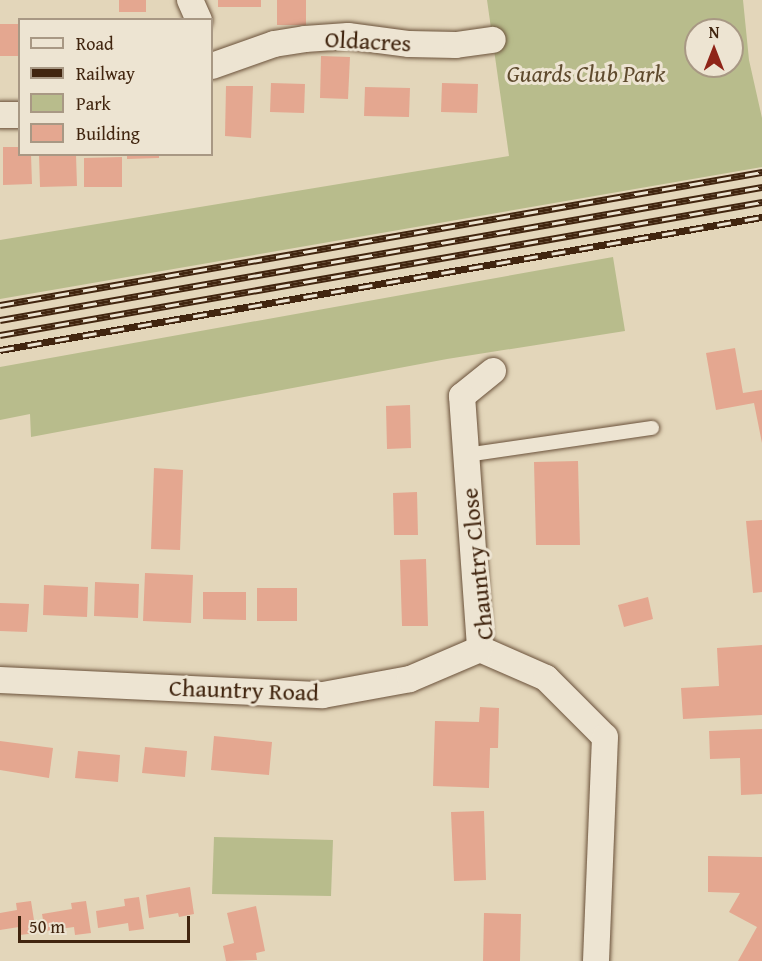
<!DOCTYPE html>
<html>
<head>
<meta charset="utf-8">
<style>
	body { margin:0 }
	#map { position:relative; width:762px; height:961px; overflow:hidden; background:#e3d6ba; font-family:"Gentium Book Plus",serif }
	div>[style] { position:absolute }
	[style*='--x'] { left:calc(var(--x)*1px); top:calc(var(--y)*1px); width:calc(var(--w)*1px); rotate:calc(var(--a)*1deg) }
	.green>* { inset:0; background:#b8bc8c }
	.building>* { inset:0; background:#e4a790 }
	.roads { filter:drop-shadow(0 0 2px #6a513a) drop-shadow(0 0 2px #6a513a) }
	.lane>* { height:14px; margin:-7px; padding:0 7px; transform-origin:7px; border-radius:7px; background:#ede4d2 }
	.street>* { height:26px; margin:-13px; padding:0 13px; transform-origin:13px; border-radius:13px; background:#ede4d2 }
	.rail>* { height:7px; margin-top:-3.5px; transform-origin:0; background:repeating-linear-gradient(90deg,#ede4d2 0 14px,#41250f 0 28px); box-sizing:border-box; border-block:2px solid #41250f }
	span { translate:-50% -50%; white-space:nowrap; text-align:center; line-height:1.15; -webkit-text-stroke:6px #ede4d2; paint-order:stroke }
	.street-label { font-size:24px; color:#41250f }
	.park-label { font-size:24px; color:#5f4b2e; font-style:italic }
	.legend { position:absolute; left:18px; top:18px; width:195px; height:138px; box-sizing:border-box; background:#ede4d2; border:2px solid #a89884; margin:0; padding:8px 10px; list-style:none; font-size:18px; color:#41250f }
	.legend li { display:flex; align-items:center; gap:12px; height:30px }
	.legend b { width:30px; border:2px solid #a89884 }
	.north { position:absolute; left:684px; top:18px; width:60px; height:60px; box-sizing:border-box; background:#ede4d2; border:2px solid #a89884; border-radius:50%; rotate:0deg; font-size:16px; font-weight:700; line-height:24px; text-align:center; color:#41250f }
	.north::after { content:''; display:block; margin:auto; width:21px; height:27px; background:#8f2418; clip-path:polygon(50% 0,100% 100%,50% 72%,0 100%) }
	.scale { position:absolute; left:18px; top:916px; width:172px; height:27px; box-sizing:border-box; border:3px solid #41250f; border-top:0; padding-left:8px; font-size:18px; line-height:21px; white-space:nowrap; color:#41250f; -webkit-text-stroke:4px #ede4d2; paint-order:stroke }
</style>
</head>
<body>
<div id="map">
	<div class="green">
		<div style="clip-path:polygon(evenodd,487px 0,743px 0,749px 60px,762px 118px,762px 167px,0 299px,0 240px,509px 156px,487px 0,696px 30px,732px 30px,732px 66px,696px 66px,696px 30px)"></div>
		<div style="clip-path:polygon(613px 257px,625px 331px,447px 359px,31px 437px,30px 414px,0 420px,0 367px)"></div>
		<div style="clip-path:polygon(214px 837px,333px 840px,331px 896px,212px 894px)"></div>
	</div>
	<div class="building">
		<div style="clip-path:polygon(119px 0,146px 0,146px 12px,119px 12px)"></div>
		<div style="clip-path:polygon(218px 0,261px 0,261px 7px,218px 7px)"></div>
		<div style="clip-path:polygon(277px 0,306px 0,306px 25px,277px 25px)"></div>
		<div style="clip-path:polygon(0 24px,20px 24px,20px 56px,0 56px)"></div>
		<div style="clip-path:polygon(321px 56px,350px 57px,348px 99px,320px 98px)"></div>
		<div style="clip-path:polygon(271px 83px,305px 84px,304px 113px,270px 112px)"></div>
		<div style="clip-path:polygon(442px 83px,478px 84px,477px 113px,441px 112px)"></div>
		<div style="clip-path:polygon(226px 86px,253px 86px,251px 138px,225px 136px)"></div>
		<div style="clip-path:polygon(365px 87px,410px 88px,409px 117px,364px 116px)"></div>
		<div style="clip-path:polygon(3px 147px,20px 147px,20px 154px,31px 154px,32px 184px,3px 185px)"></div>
		<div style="clip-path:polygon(127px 154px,159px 154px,159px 158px,127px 159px)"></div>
		<div style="clip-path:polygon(39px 155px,76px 155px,77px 186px,40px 187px)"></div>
		<div style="clip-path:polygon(122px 157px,122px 187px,84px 187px,84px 158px)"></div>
		<div style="clip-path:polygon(735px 348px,743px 393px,762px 390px,762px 443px,754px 403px,716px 410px,706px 353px)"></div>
		<div style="clip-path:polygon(410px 405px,411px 448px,387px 449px,386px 406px)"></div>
		<div style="clip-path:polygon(578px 461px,580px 545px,536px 545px,534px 462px)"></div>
		<div style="clip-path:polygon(154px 468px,183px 470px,180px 550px,151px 549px)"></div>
		<div style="clip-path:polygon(417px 492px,418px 535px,394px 535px,393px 493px)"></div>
		<div style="clip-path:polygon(762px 520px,762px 592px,753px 593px,746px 521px)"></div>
		<div style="clip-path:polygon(426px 559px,428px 626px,402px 626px,400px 560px)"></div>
		<div style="clip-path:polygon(145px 573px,193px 575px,191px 623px,143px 621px)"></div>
		<div style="clip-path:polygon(95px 582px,139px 584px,138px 618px,94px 616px)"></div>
		<div style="clip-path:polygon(44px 585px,88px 587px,87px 617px,43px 615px)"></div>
		<div style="clip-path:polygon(257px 588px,297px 588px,297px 621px,257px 621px)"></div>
		<div style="clip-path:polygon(203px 592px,246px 592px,246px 620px,203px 619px)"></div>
		<div style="clip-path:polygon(648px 597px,653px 619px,624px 627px,618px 605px)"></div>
		<div style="clip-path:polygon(0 603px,29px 604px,27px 632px,0 631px)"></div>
		<div style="clip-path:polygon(762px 645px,762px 715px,683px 719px,681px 688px,719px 686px,717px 648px)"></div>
		<div style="clip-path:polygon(480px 707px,499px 708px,498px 748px,490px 748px,489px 788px,433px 786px,435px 721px,479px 722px)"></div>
		<div style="clip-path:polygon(762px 729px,762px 794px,741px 795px,740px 758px,710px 759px,709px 731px)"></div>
		<div style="clip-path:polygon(214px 736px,272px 742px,269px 775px,211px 770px)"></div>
		<div style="clip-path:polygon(0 741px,53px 748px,49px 778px,0 770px)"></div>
		<div style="clip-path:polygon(145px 747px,187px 751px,185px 777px,142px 773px)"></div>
		<div style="clip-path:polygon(78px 751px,120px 755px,118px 782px,75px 778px)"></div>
		<div style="clip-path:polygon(484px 811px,486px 880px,454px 881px,451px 812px)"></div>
		<div style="clip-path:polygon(708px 856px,762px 857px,762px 961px,738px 961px,757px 927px,729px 912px,740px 893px,708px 892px)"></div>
		<div style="clip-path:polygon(190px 887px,194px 914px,179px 917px,178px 913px,149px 918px,146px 895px)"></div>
		<div style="clip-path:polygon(139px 897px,144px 929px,129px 931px,128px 923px,98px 928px,96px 911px,125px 906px,124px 899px)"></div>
		<div style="clip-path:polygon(31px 901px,36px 933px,20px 935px,19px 927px,0 930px,0 913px,17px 910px,16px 903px)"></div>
		<div style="clip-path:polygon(86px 901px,91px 933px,75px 935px,74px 927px,45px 931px,42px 914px,72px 909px,71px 903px)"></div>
		<div style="clip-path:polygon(256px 906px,265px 951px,256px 953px,257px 960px,226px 961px,223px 946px,234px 943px,227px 913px)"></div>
		<div style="clip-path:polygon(484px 913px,521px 914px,520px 961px,483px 961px)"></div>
	</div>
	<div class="roads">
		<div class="lane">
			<div style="--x:466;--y:455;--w:188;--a:-8.3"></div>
		</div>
		<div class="street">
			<div style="--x:190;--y:0;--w:22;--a:66"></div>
			<div style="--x:212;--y:66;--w:66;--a:-19.5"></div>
			<div style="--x:274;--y:44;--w:31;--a:-9"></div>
			<div style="--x:305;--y:39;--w:43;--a:-4"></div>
			<div style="--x:348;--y:36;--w:62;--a:7.5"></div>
			<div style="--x:409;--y:44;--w:47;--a:1.2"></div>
			<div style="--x:456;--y:45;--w:37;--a:-8"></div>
			<div style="--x:0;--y:115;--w:20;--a:0"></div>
			<div style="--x:493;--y:371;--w:40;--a:141"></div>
			<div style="--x:462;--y:396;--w:254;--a:85.9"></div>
			<div style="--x:480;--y:649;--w:72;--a:23.7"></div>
			<div style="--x:546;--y:678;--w:83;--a:45"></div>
			<div style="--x:605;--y:737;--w:224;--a:92.3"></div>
			<div style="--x:0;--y:680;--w:323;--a:2.7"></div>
			<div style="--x:323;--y:695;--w:88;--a:-10.4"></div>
			<div style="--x:410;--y:679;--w:76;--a:-23.2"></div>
		</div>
	</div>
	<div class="rail">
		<div style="--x:0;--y:305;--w:774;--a:-9.9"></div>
		<div style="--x:0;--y:320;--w:774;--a:-9.9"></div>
		<div style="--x:0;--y:335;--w:774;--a:-9.9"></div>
		<div style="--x:0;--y:350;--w:774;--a:-9.9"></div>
	</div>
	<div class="street-label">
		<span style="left:368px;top:41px;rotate:3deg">Oldacres</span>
		<span style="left:477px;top:564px;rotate:-96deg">Chauntry Close</span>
		<span style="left:244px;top:690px;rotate:2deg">Chauntry Road</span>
	</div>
	<div class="park-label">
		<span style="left:586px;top:74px">Guards Club Park</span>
	</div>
	<ul class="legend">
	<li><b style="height:8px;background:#ede4d2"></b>Road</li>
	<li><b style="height:8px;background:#41250f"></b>Railway</li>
	<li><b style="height:16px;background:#b8bc8c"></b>Park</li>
	<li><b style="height:16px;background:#e4a790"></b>Building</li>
	</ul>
	<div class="north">N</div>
	<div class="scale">50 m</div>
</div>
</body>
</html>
